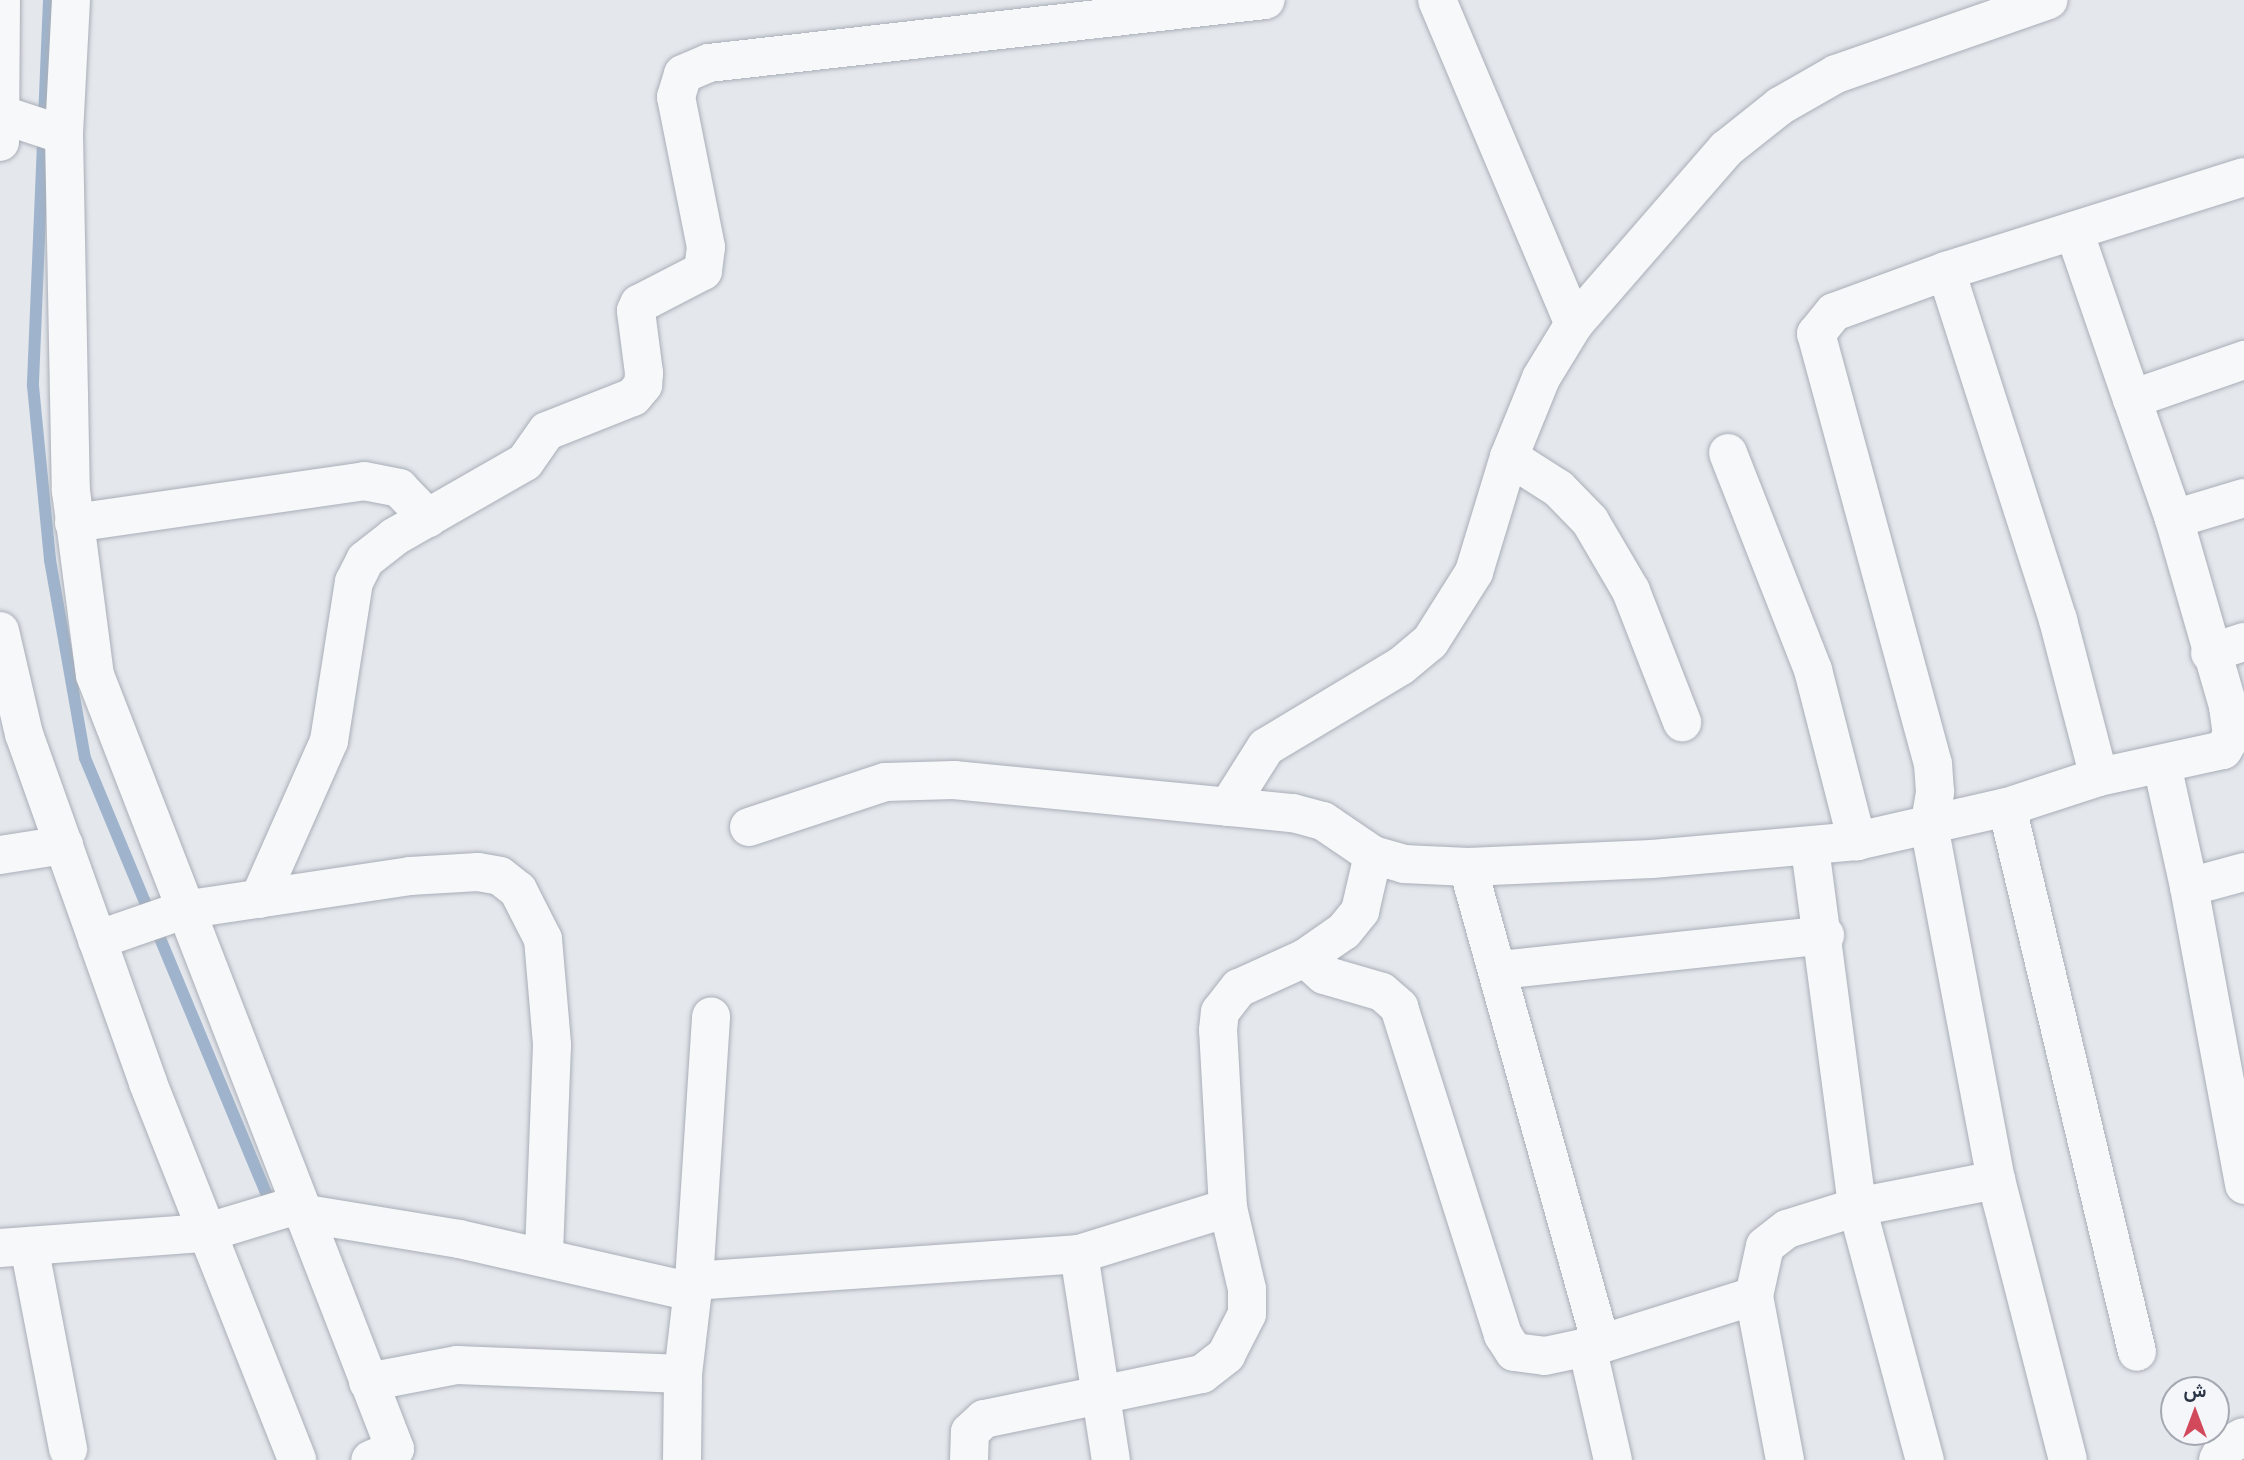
<!DOCTYPE html>
<html>
<head>
<meta charset="utf-8">
<style>
	body { margin:0 }
	#map { position:relative; width:2244px; height:1460px; overflow:hidden; background:#e4e7ec; font-family:"Sofia Sans Condensed",Vazirmatn,sans-serif }
	div>[style] { position:absolute }
	[style*='--x'] { left:calc(var(--x)*1px); top:calc(var(--y)*1px); width:calc(var(--w)*1px); rotate:calc(var(--a)*1deg) }
	.stream>* { height:12px; margin:-6px; padding:0 6px; transform-origin:6px; border-radius:6px; background:#9fb4cc }
	.roads { filter:drop-shadow(0 0 2px #a9aeb7) drop-shadow(0 0 2px #a9aeb7) }
	.street>* { height:38px; margin:-19px; padding:0 19px; transform-origin:19px; border-radius:19px; background:#f7f8fa }
	span { translate:-50% -50%; white-space:nowrap; text-align:center; line-height:1.15; -webkit-text-stroke:6px #f4f6f9; paint-order:stroke }
	.north { position:absolute; left:2160px; top:1376px; width:70px; height:70px; box-sizing:border-box; background:#f4f6f9; border:2px solid #a4a8b1; border-radius:50%; rotate:0deg; font-size:19px; font-weight:700; line-height:28px; text-align:center; color:#2b3445 }
	.north::after { content:''; display:block; margin:auto; width:24px; height:32px; background:#d1495b; clip-path:polygon(50% 0,100% 100%,50% 72%,0 100%) }
</style>
</head>
<body>
<div id="map">
	<div class="stream">
		<div style="--x:49;--y:0;--w:386;--a:92.4"></div>
		<div style="--x:33;--y:386;--w:175;--a:84.4"></div>
		<div style="--x:50;--y:560;--w:201;--a:80"></div>
		<div style="--x:85;--y:758;--w:482;--a:67.4"></div>
	</div>
	<div class="roads">
		<div class="street">
			<div style="--x:71;--y:0;--w:135;--a:93"></div>
			<div style="--x:64;--y:135;--w:356;--a:88.9"></div>
			<div style="--x:71;--y:491;--w:186;--a:82.6"></div>
			<div style="--x:95;--y:675;--w:830;--a:68.81"></div>
			<div style="--x:395;--y:1449;--w:27;--a:156"></div>
			<div style="--x:1437;--y:0;--w:352;--a:67.1"></div>
			<div style="--x:3;--y:115;--w:64;--a:18.2"></div>
			<div style="--x:0;--y:142;--w:142;--a:-89.6"></div>
			<div style="--x:2074;--y:231;--w:178;--a:71"></div>
			<div style="--x:1946;--y:271;--w:367;--a:72.2"></div>
			<div style="--x:2058;--y:620;--w:162;--a:75.4"></div>
			<div style="--x:1728;--y:453;--w:233;--a:68.6"></div>
			<div style="--x:1813;--y:670;--w:177;--a:75.6"></div>
			<div style="--x:1509;--y:457;--w:59;--a:32.6"></div>
			<div style="--x:1559;--y:489;--w:45;--a:45.9"></div>
			<div style="--x:1590;--y:521;--w:81;--a:59.6"></div>
			<div style="--x:1631;--y:591;--w:141;--a:68.7"></div>
			<div style="--x:2174;--y:519;--w:73;--a:-16.7"></div>
			<div style="--x:74;--y:523;--w:293;--a:-8.2"></div>
			<div style="--x:364;--y:481;--w:36;--a:11"></div>
			<div style="--x:399;--y:488;--w:42;--a:46"></div>
			<div style="--x:0;--y:631;--w:106;--a:76.9"></div>
			<div style="--x:24;--y:734;--w:370;--a:70.4"></div>
			<div style="--x:148;--y:1083;--w:405;--a:68.4"></div>
			<div style="--x:2210;--y:653;--w:36;--a:-18"></div>
			<div style="--x:2162;--y:765;--w:125;--a:77.5"></div>
			<div style="--x:2189;--y:887;--w:303;--a:79.5"></div>
			<div style="--x:1228;--y:807;--w:71;--a:-57.7"></div>
			<div style="--x:1266;--y:747;--w:157;--a:-31"></div>
			<div style="--x:1401;--y:666;--w:38;--a:-40"></div>
			<div style="--x:1430;--y:642;--w:83;--a:-57.8"></div>
			<div style="--x:1474;--y:572;--w:120;--a:-73.1"></div>
			<div style="--x:1509;--y:457;--w:85;--a:-67.9"></div>
			<div style="--x:1541;--y:378;--w:63;--a:-58.6"></div>
			<div style="--x:1574;--y:324;--w:232;--a:-49"></div>
			<div style="--x:1726;--y:149;--w:69;--a:-38.5"></div>
			<div style="--x:1780;--y:106;--w:64;--a:-29.7"></div>
			<div style="--x:1836;--y:74;--w:225;--a:-19.2"></div>
			<div style="--x:2007;--y:807;--w:560;--a:76.58"></div>
			<div style="--x:749;--y:827;--w:143;--a:-18.3"></div>
			<div style="--x:885;--y:782;--w:69;--a:-1.7"></div>
			<div style="--x:954;--y:780;--w:341;--a:5.6"></div>
			<div style="--x:1293;--y:813;--w:31;--a:15"></div>
			<div style="--x:1323;--y:821;--w:60;--a:34.2"></div>
			<div style="--x:1373;--y:855;--w:32;--a:16"></div>
			<div style="--x:1404;--y:864;--w:64;--a:2.7"></div>
			<div style="--x:1810;--y:848;--w:362;--a:82.5"></div>
			<div style="--x:1857;--y:1207;--w:262;--a:75"></div>
			<div style="--x:0;--y:855;--w:65;--a:-8.9"></div>
			<div style="--x:2189;--y:887;--w:57;--a:-15.3"></div>
			<div style="--x:259;--y:899;--w:173;--a:-66.1"></div>
			<div style="--x:329;--y:741;--w:161;--a:-81.1"></div>
			<div style="--x:354;--y:582;--w:25;--a:-63"></div>
			<div style="--x:365;--y:560;--w:37;--a:-38"></div>
			<div style="--x:394;--y:537;--w:151;--a:-29.8"></div>
			<div style="--x:525;--y:462;--w:38;--a:-55"></div>
			<div style="--x:547;--y:431;--w:92;--a:-21.6"></div>
			<div style="--x:633;--y:397;--w:16;--a:-50"></div>
			<div style="--x:643;--y:385;--w:12;--a:-85"></div>
			<div style="--x:644;--y:373;--w:63;--a:-97.4"></div>
			<div style="--x:636;--y:311;--w:8;--a:-67"></div>
			<div style="--x:639;--y:304;--w:72;--a:-27.3"></div>
			<div style="--x:703;--y:271;--w:24;--a:-83"></div>
			<div style="--x:706;--y:247;--w:153;--a:-101.3"></div>
			<div style="--x:676;--y:97;--w:24;--a:-73"></div>
			<div style="--x:683;--y:74;--w:28;--a:-23"></div>
			<div style="--x:709;--y:63;--w:560;--a:-6.46"></div>
			<div style="--x:97;--y:940;--w:91;--a:-19.2"></div>
			<div style="--x:183;--y:910;--w:230;--a:-8.5"></div>
			<div style="--x:410;--y:876;--w:68;--a:-3.4"></div>
			<div style="--x:478;--y:872;--w:22;--a:10"></div>
			<div style="--x:500;--y:876;--w:23;--a:38"></div>
			<div style="--x:518;--y:890;--w:55;--a:63"></div>
			<div style="--x:543;--y:939;--w:106;--a:85.1"></div>
			<div style="--x:552;--y:1045;--w:213;--a:92.2"></div>
			<div style="--x:1305;--y:958;--w:25;--a:42"></div>
			<div style="--x:1324;--y:975;--w:60;--a:16.3"></div>
			<div style="--x:1382;--y:992;--w:23;--a:41"></div>
			<div style="--x:1399;--y:1007;--w:344;--a:72.4"></div>
			<div style="--x:1503;--y:1335;--w:20;--a:57"></div>
			<div style="--x:1514;--y:1352;--w:31;--a:7"></div>
			<div style="--x:1545;--y:1356;--w:57;--a:-12.1"></div>
			<div style="--x:1601;--y:1344;--w:160;--a:-17.4"></div>
			<div style="--x:1499;--y:970;--w:328;--a:-6.1"></div>
			<div style="--x:301;--y:1213;--w:160;--a:9.3"></div>
			<div style="--x:459;--y:1239;--w:240;--a:12.8"></div>
			<div style="--x:29;--y:1246;--w:207;--a:79.1"></div>
			<div style="--x:0;--y:1248;--w:206;--a:-4.2"></div>
			<div style="--x:205;--y:1233;--w:96;--a:-16.9"></div>
			<div style="--x:1079;--y:1254;--w:208;--a:81.2"></div>
			<div style="--x:694;--y:1281;--w:386;--a:-4"></div>
			<div style="--x:1079;--y:1254;--w:156;--a:-17.2"></div>
			<div style="--x:1601;--y:1344;--w:495;--a:-105.6"></div>
			<div style="--x:1468;--y:867;--w:184;--a:-2.5"></div>
			<div style="--x:1652;--y:859;--w:206;--a:-5"></div>
			<div style="--x:1857;--y:841;--w:154;--a:-12.8"></div>
			<div style="--x:2007;--y:807;--w:97;--a:-18.1"></div>
			<div style="--x:2099;--y:777;--w:127;--a:-12.3"></div>
			<div style="--x:2223;--y:750;--w:17;--a:-59"></div>
			<div style="--x:2232;--y:735;--w:29;--a:-98"></div>
			<div style="--x:2228;--y:706;--w:195;--a:-106.1"></div>
			<div style="--x:2174;--y:519;--w:127;--a:-109.3"></div>
			<div style="--x:2132;--y:399;--w:119;--a:-19.2"></div>
			<div style="--x:1587;--y:1346;--w:117;--a:77.2"></div>
			<div style="--x:368;--y:1382;--w:91;--a:-10.8"></div>
			<div style="--x:457;--y:1365;--w:226;--a:2.3"></div>
			<div style="--x:682;--y:1460;--w:86;--a:-89.3"></div>
			<div style="--x:683;--y:1374;--w:94;--a:-83.3"></div>
			<div style="--x:694;--y:1281;--w:265;--a:-86.3"></div>
			<div style="--x:969;--y:1460;--w:28;--a:-88"></div>
			<div style="--x:970;--y:1432;--w:19;--a:-43"></div>
			<div style="--x:984;--y:1419;--w:223;--a:-11.7"></div>
			<div style="--x:1202;--y:1374;--w:31;--a:-38"></div>
			<div style="--x:1226;--y:1355;--w:46;--a:-62.9"></div>
			<div style="--x:1247;--y:1314;--w:25;--a:-90"></div>
			<div style="--x:1247;--y:1289;--w:83;--a:-103.2"></div>
			<div style="--x:1228;--y:1208;--w:178;--a:-93.2"></div>
			<div style="--x:1218;--y:1030;--w:18;--a:-84"></div>
			<div style="--x:1220;--y:1012;--w:31;--a:-52"></div>
			<div style="--x:1239;--y:988;--w:72;--a:-24.4"></div>
			<div style="--x:1305;--y:958;--w:47;--a:-34.7"></div>
			<div style="--x:1344;--y:931;--w:26;--a:-51"></div>
			<div style="--x:1360;--y:911;--w:57;--a:-76.9"></div>
			<div style="--x:1785;--y:1460;--w:167;--a:-100.7"></div>
			<div style="--x:1754;--y:1296;--w:51;--a:-77.6"></div>
			<div style="--x:1765;--y:1246;--w:28;--a:-38"></div>
			<div style="--x:1787;--y:1229;--w:73;--a:-17.4"></div>
			<div style="--x:1857;--y:1207;--w:142;--a:-11"></div>
			<div style="--x:2068;--y:1460;--w:289;--a:-104.4"></div>
			<div style="--x:1996;--y:1180;--w:359;--a:-100.7"></div>
			<div style="--x:1929;--y:827;--w:36;--a:-80"></div>
			<div style="--x:1935;--y:792;--w:28;--a:-94"></div>
			<div style="--x:1933;--y:764;--w:446;--a:-105.2"></div>
			<div style="--x:1816;--y:334;--w:28;--a:-51"></div>
			<div style="--x:1834;--y:312;--w:119;--a:-20.1"></div>
			<div style="--x:1946;--y:271;--w:312;--a:-17.5"></div>
			<div style="--x:2218;--y:1460;--w:15;--a:-62"></div>
			<div style="--x:2225;--y:1447;--w:21;--a:-28"></div>
		</div>
	</div>
	<div class="north">ش</div>
</div>
</body>
</html>
